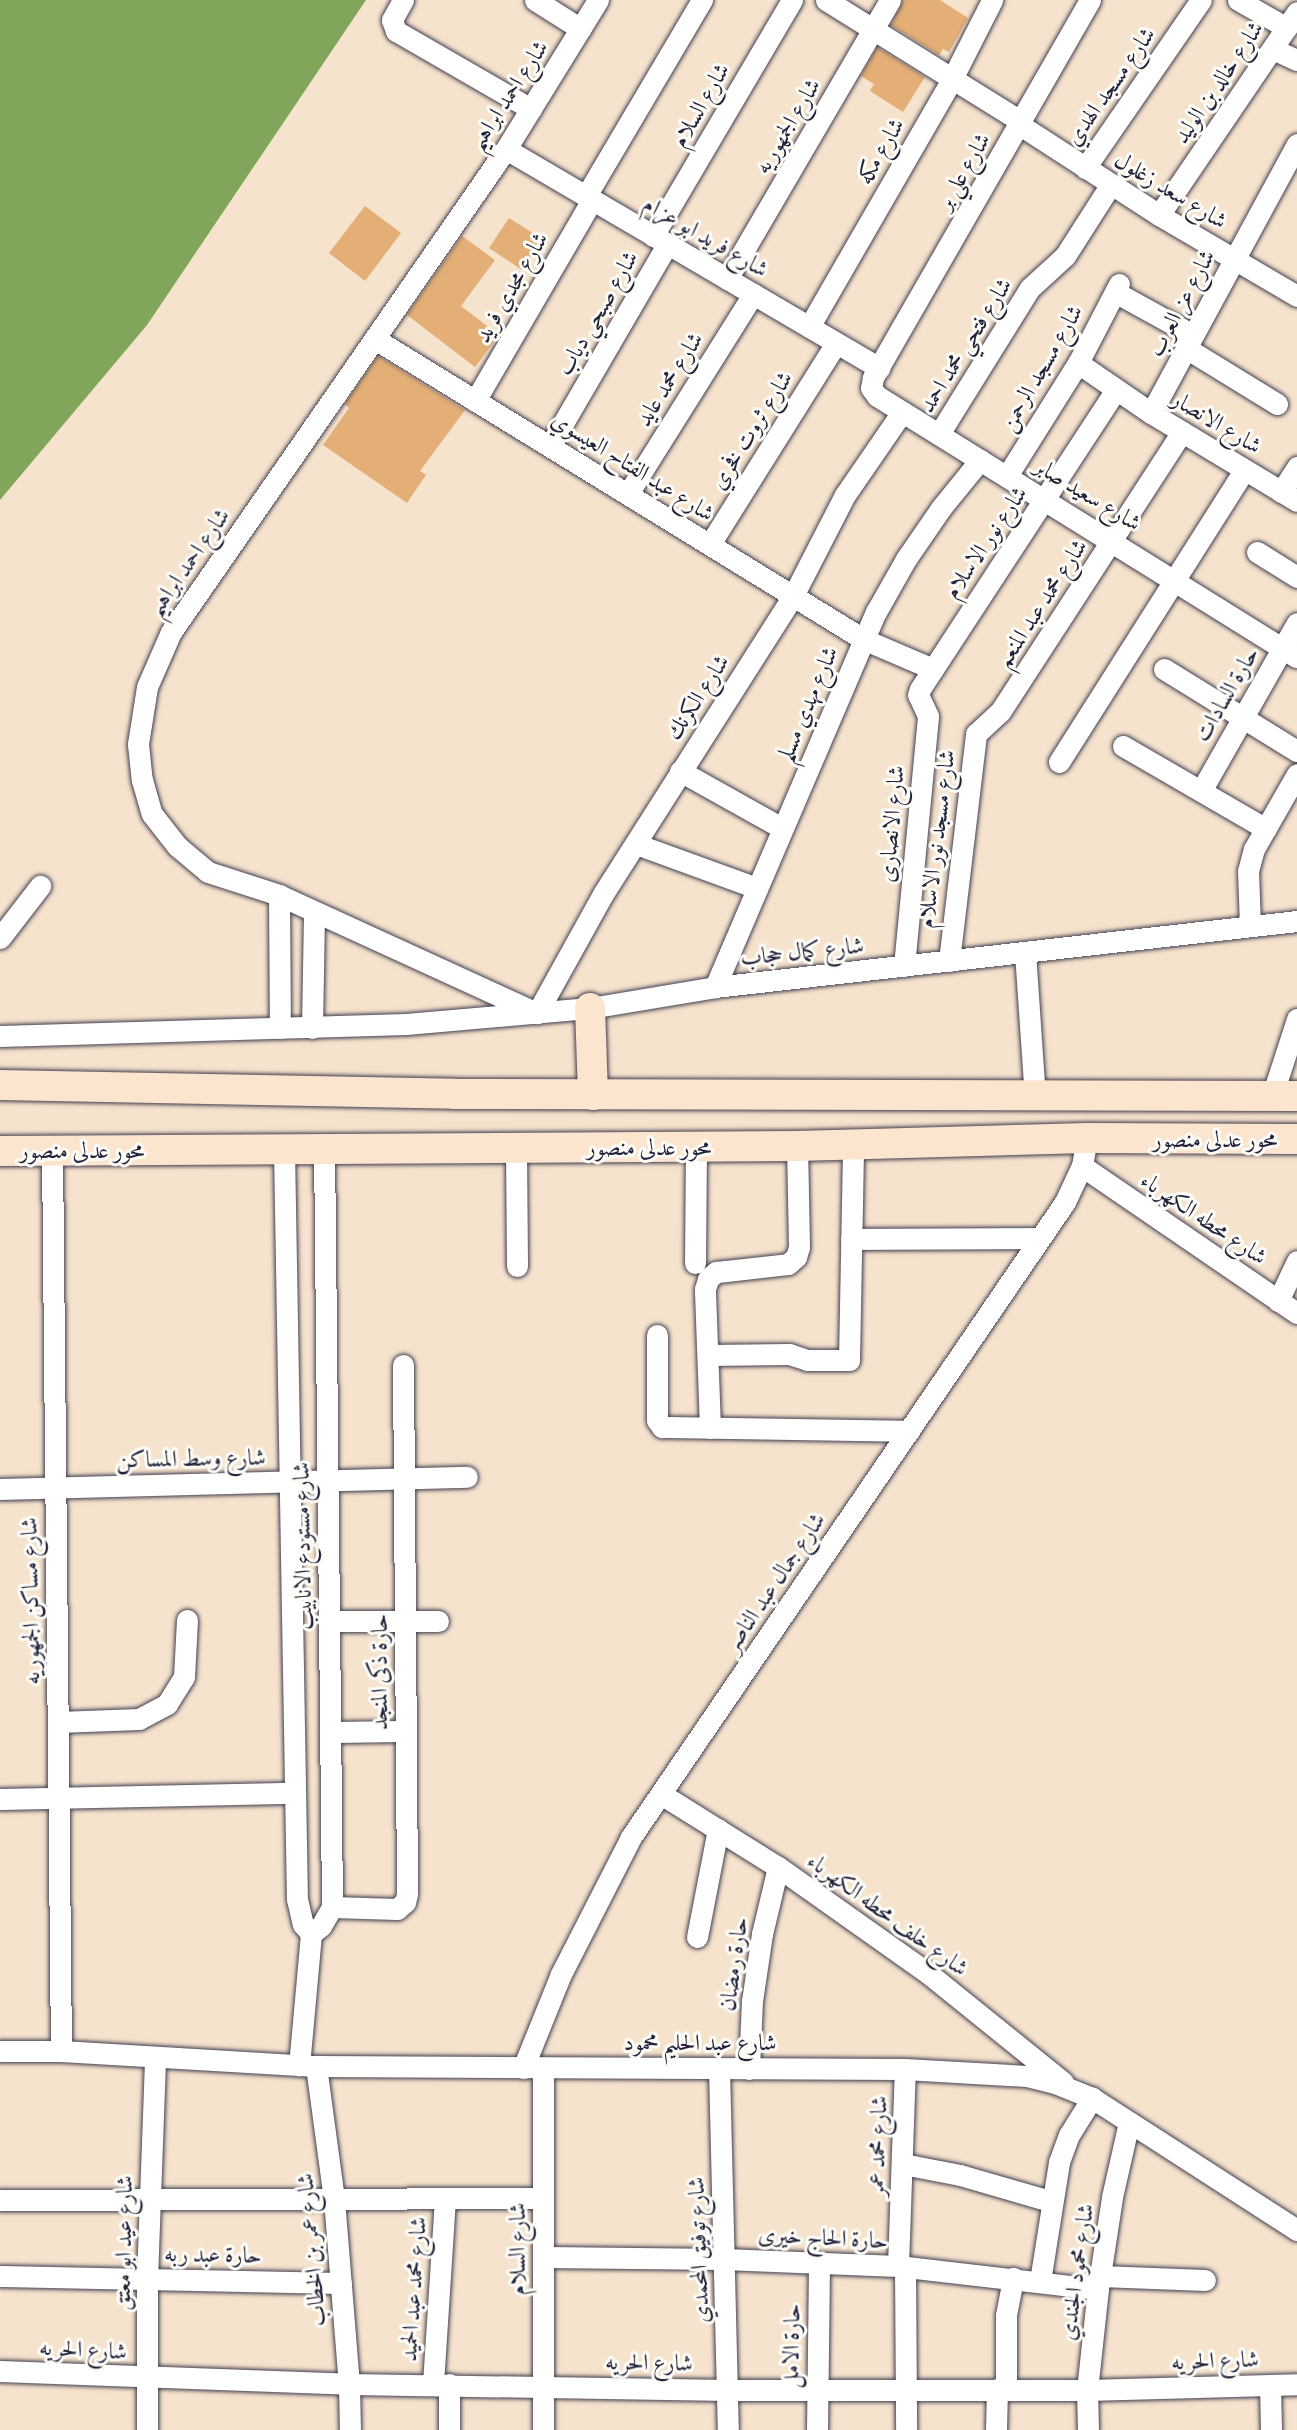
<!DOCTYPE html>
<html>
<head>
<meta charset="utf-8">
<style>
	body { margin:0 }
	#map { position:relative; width:1297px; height:2430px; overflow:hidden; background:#f6e3cd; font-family:"EB Garamond",Amiri,serif }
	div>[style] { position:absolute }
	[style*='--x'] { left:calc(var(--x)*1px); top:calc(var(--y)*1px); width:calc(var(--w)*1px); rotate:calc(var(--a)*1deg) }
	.forest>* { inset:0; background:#80a55b }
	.building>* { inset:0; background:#e3af76 }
	.roads { filter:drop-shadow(0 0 2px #423f51) drop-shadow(0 0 2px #423f51) }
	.minor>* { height:21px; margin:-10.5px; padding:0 10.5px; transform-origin:10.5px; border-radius:10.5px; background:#fff }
	.secondary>* { height:30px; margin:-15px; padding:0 15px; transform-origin:15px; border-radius:15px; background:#fce5cf }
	span { translate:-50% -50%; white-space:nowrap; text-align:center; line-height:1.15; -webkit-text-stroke:6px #fdfcf7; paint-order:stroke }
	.street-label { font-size:23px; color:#22223b }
</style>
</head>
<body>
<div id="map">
	<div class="forest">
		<div style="clip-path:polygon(0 0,366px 0,147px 325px,0 500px)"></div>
	</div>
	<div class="building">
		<div style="clip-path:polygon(903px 0,940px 0,968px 18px,949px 52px,943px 49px,939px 55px,891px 25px)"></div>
		<div style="clip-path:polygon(877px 47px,925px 77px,903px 112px,870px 91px,874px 84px,861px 76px)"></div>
		<div style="clip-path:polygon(365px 206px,401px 233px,365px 281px,329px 253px)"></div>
		<div style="clip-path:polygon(509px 218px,542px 239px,522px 270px,489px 248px)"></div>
		<div style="clip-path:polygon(462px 236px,495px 260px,461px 306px,499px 335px,475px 367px,407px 315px)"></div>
		<div style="clip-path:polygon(378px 356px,465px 410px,420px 471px,426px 475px,407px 503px,323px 445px,349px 408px,345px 404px)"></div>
	</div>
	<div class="roads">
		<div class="minor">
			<div style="--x:403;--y:0;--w:23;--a:119"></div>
			<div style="--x:392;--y:20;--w:12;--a:70"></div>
			<div style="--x:396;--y:31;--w:156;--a:30"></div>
			<div style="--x:535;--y:0;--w:54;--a:32.2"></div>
			<div style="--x:598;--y:0;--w:175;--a:121.7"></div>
			<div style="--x:506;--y:149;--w:588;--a:124.74"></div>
			<div style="--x:171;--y:632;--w:60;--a:113.6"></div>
			<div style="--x:147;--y:687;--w:58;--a:99"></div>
			<div style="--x:138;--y:744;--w:36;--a:84"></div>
			<div style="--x:142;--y:780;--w:35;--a:74"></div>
			<div style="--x:152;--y:814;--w:41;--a:52"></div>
			<div style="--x:177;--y:846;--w:40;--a:40"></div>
			<div style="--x:208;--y:872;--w:75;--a:17.9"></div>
			<div style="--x:279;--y:895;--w:284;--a:24.6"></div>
			<div style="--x:537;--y:1013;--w:136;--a:-61"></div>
			<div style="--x:603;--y:894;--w:353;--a:-57.5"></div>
			<div style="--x:793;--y:596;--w:114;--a:-62.8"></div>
			<div style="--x:845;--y:495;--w:101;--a:-55.5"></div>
			<div style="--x:826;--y:0;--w:231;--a:31.9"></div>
			<div style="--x:1090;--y:0;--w:436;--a:119.9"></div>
			<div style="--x:873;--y:378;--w:10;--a:101"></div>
			<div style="--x:871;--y:388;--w:10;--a:53"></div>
			<div style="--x:877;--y:396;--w:494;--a:31.9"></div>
			<div style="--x:1238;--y:0;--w:56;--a:29.7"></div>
			<div style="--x:1273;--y:49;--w:26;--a:25"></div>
			<div style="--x:1020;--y:125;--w:166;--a:32.9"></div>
			<div style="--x:1159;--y:215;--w:160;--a:30.4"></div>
			<div style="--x:506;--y:149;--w:433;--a:30.4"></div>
			<div style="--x:1085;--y:168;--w:204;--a:-55.4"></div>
			<div style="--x:586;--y:196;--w:228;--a:-59.4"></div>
			<div style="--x:1159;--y:215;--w:245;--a:-55.8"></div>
			<div style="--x:653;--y:236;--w:274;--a:-59.5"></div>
			<div style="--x:727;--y:279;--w:323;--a:-59.7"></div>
			<div style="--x:1115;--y:292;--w:89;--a:28.9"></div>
			<div style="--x:809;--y:327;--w:286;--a:-60"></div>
			<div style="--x:952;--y:79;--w:89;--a:-63.1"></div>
			<div style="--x:375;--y:339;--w:573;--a:31.58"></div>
			<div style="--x:863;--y:639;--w:76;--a:23.2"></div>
			<div style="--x:1186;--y:348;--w:107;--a:31.6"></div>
			<div style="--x:1078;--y:363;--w:88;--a:34.4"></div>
			<div style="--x:1151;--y:413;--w:170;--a:31.1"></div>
			<div style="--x:475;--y:401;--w:233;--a:-59.8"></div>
			<div style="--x:1151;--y:413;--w:306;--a:-61.5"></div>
			<div style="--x:939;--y:434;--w:172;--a:-58.1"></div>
			<div style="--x:1030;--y:288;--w:47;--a:-42.4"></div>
			<div style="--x:1065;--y:256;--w:85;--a:-57.4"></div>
			<div style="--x:551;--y:444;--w:230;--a:-59.8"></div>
			<div style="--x:1007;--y:476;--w:133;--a:-57.9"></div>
			<div style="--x:1078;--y:363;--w:89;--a:-62.6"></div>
			<div style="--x:629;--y:492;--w:234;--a:-57.9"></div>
			<div style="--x:1281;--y:492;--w:30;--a:-57"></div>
			<div style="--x:710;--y:544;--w:237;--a:-57.9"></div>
			<div style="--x:1257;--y:552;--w:47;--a:32"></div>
			<div style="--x:1164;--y:669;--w:156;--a:31.7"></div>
			<div style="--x:1123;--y:746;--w:165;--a:30.1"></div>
			<div style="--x:1059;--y:762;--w:346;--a:-57.6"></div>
			<div style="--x:680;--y:771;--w:117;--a:29.2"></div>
			<div style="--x:1201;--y:791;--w:193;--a:-60.3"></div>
			<div style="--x:636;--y:844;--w:129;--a:20"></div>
			<div style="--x:279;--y:895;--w:133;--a:89.6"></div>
			<div style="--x:1250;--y:925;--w:54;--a:-92.1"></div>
			<div style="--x:1248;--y:871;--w:23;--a:-75"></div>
			<div style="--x:1254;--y:849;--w:86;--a:-60.2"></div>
			<div style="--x:0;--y:938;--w:66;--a:-52.4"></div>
			<div style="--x:1025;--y:952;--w:146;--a:86.1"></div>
			<div style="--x:949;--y:961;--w:229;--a:-83.2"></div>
			<div style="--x:976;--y:734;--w:33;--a:-43"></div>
			<div style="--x:1000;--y:712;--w:334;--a:-57"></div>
			<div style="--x:904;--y:966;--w:251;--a:-84.5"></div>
			<div style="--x:928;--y:716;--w:23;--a:-115"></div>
			<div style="--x:918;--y:695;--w:6;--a:-72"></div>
			<div style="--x:920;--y:689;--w:358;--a:-56.8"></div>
			<div style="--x:715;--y:987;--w:408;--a:-66.8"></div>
			<div style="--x:876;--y:612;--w:61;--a:-60.5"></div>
			<div style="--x:906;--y:559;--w:62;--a:-55.5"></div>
			<div style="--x:941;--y:508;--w:62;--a:-50.9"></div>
			<div style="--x:312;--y:1028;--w:116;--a:-89"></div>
			<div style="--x:0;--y:1036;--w:406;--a:-1.7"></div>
			<div style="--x:406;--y:1024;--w:185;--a:-5"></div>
			<div style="--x:590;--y:1008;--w:127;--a:-9.5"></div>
			<div style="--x:715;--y:987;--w:586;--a:-6.47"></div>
			<div style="--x:1272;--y:1096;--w:81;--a:-72"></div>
			<div style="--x:516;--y:1148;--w:118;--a:89.5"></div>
			<div style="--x:284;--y:1149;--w:750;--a:89.01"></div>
			<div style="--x:297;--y:1899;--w:26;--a:77"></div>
			<div style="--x:303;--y:1924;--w:13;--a:51"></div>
			<div style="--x:311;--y:1934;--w:132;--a:95.2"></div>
			<div style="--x:52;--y:1150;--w:901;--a:89.43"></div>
			<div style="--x:1082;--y:1166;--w:260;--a:34.4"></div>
			<div style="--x:851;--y:1239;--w:188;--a:-0.3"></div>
			<div style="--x:695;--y:1263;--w:116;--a:-89.5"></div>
			<div style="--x:1278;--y:1301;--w:44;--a:-64.6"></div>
			<div style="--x:657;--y:1335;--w:85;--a:90"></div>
			<div style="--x:657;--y:1420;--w:9;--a:54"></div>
			<div style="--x:662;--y:1427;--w:247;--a:0.9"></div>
			<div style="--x:708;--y:1355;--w:81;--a:-0.7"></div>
			<div style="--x:789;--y:1354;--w:19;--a:18"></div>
			<div style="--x:807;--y:1360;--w:42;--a:0"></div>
			<div style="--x:849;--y:1360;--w:216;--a:-88.9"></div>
			<div style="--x:710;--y:1428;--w:139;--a:-92.1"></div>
			<div style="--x:705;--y:1289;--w:10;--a:-73"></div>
			<div style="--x:708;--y:1279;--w:11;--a:-41"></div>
			<div style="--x:716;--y:1272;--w:10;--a:-6"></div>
			<div style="--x:726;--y:1271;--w:62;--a:-6.4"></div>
			<div style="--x:788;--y:1264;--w:11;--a:-41"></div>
			<div style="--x:796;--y:1257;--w:10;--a:-73"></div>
			<div style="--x:799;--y:1247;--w:101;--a:-91.1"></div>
			<div style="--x:0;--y:1489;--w:467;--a:-1.5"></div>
			<div style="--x:329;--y:1621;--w:109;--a:0"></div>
			<div style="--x:58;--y:1722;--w:81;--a:-2.1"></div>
			<div style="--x:139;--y:1719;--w:32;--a:-28"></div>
			<div style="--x:167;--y:1704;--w:32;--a:-58"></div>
			<div style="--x:184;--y:1677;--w:57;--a:-87"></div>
			<div style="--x:330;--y:1732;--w:76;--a:-0.8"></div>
			<div style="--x:661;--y:1794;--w:138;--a:32"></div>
			<div style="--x:778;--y:1867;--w:185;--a:35.3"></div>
			<div style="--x:929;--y:1974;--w:172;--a:38.9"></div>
			<div style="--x:0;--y:1799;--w:295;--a:-1.2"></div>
			<div style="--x:332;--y:1907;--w:65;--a:1.8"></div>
			<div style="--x:397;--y:1909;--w:11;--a:-41"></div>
			<div style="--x:405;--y:1902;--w:8;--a:-76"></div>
			<div style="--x:407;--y:1894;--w:529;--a:-90.43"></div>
			<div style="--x:311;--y:1934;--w:13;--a:-39"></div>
			<div style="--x:321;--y:1926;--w:22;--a:-60"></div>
			<div style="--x:332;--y:1907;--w:758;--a:-90.6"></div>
			<div style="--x:697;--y:1937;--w:110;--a:-79"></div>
			<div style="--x:0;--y:2051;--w:61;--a:0"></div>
			<div style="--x:61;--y:2051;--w:255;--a:3.4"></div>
			<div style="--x:316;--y:2066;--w:589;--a:0.29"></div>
			<div style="--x:905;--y:2069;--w:122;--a:3.3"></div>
			<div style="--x:1027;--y:2076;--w:29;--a:14"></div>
			<div style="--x:1055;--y:2083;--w:40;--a:22"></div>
			<div style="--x:1092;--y:2098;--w:244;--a:32.8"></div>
			<div style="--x:316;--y:2066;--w:134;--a:82.3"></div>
			<div style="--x:334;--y:2199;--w:186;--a:85.4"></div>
			<div style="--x:349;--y:2384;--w:46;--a:88.8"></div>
			<div style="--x:523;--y:2068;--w:101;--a:-68"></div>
			<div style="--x:561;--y:1974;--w:154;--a:-62.9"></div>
			<div style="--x:631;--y:1837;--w:769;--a:-55.65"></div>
			<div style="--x:1065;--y:1202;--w:40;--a:-65"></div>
			<div style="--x:1082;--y:1166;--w:28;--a:-80"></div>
			<div style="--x:543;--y:2068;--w:362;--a:90"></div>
			<div style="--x:719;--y:2069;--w:361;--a:88.6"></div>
			<div style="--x:749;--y:2069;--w:68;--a:-87.5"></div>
			<div style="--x:752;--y:2001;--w:68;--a:-81.5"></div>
			<div style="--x:762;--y:1934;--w:69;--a:-76.6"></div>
			<div style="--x:903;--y:2164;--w:58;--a:10.9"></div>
			<div style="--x:960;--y:2175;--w:94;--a:16.1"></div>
			<div style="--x:0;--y:2200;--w:543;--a:-0.21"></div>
			<div style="--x:544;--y:2257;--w:180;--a:0.6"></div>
			<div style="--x:724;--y:2259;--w:174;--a:2.3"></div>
			<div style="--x:898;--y:2266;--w:201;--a:6.6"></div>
			<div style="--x:898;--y:2266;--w:197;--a:-88"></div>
			<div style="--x:905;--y:2267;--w:163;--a:89.6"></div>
			<div style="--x:0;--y:2276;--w:341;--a:1.2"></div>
			<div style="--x:1100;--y:2276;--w:105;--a:2.2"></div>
			<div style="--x:1040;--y:2281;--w:121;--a:-80.9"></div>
			<div style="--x:1059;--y:2162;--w:29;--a:-70"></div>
			<div style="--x:1069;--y:2135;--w:44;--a:-58.1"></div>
			<div style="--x:0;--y:2371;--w:349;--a:2.1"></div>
			<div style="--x:349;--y:2384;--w:379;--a:0.9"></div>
			<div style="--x:728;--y:2390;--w:359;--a:0"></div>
			<div style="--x:1087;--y:2390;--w:210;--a:-1.6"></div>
			<div style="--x:433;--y:2384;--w:186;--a:-86.3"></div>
			<div style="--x:1270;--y:2385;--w:45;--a:88.7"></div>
			<div style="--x:1006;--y:2389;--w:74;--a:-90"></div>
			<div style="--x:1006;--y:2315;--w:38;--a:-79"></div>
			<div style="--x:147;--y:2430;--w:151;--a:-90"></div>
			<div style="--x:147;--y:2279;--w:222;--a:-87.9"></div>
			<div style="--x:449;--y:2430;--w:46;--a:-90"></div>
			<div style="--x:817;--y:2430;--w:167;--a:-89.3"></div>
			<div style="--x:996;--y:2430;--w:41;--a:-88.6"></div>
			<div style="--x:1088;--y:2430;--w:40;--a:-91.4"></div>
			<div style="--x:1087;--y:2390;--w:102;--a:-83.8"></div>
			<div style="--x:1098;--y:2289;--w:93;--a:-81.3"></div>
			<div style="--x:1112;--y:2197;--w:77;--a:-77.2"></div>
		</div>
		<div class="secondary">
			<div style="--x:590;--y:1008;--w:87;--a:88"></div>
			<div style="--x:0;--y:1085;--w:455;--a:1.1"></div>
			<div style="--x:455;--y:1094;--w:842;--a:0.14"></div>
			<div style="--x:0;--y:1151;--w:797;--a:-0.36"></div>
			<div style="--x:797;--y:1146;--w:290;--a:-1.6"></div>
			<div style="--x:1087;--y:1138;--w:210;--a:0.3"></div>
		</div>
	</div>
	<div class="street-label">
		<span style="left:1218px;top:82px;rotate:-56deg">شارع خالد بن الوليد</span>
		<span style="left:1110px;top:86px;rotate:-55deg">شارع مسجد الهدي</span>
		<span style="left:508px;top:95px;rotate:-57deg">شارع احمد ابراهيم</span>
		<span style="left:700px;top:105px;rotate:-60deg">شارع السلام</span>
		<span style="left:787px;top:126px;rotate:-59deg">شارع الجمهوريه</span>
		<span style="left:880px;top:151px;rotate:-60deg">شارع مكه</span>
		<span style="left:963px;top:171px;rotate:-60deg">شارع علي بر</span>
		<span style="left:1171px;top:190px;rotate:31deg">شارع سعد زغلول</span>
		<span style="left:706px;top:236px;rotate:30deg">شارع فريد ابو عزام</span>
		<span style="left:511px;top:287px;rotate:-60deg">شارع مجدي فريد</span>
		<span style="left:1181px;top:303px;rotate:-62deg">شارع عز العرب</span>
		<span style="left:597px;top:313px;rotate:-60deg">شارع صبحي دياب</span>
		<span style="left:965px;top:345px;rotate:-58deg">شارع فتحي محمد احمد</span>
		<span style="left:1041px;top:368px;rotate:-60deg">شارع مسجد الرحمن</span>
		<span style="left:669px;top:379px;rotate:-58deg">شارع محمد عايد</span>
		<span style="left:1217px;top:422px;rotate:31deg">شارع الانصار</span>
		<span style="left:751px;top:430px;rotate:-58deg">شارع ثروت فخري</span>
		<span style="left:633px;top:466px;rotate:32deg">شارع عبد الفتاح العيسوي</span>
		<span style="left:1088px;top:494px;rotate:31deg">شارع سعيد صابر</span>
		<span style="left:985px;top:542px;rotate:-56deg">شارع نور الاسلام</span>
		<span style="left:188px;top:562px;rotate:-55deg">شارع احمد ابراهيم</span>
		<span style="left:1041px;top:603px;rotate:-57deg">شارع محمد عبد المنعم</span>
		<span style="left:1226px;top:694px;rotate:-60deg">حارة السادات</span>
		<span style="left:697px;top:697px;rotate:-57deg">شارع الكرنك</span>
		<span style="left:807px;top:704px;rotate:-67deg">شارع مهدي مسلم</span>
		<span style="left:891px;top:824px;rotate:-85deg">شارع الانصارى</span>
		<span style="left:936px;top:839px;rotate:-83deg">شارع مسجد نور الاسلام</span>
		<span style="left:802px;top:951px;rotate:-6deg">شارع كمال حجاب</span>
		<span style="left:1215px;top:1139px">محور عدلى منصور</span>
		<span style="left:649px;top:1147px">محور عدلى منصور</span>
		<span style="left:82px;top:1150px">محور عدلى منصور</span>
		<span style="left:1204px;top:1218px;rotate:34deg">شارع محطه الكهرباء</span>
		<span style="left:191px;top:1458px;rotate:-1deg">شارع وسط المساكن</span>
		<span style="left:302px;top:1546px;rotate:-91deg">شارع مستودع الانابيب</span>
		<span style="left:774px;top:1582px;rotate:-56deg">شارع جمال عبد الناصر</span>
		<span style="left:30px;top:1601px;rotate:-91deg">شارع مساكن الجمهوريه</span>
		<span style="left:379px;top:1672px;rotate:-90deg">حارة ذكى المنجد</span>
		<span style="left:888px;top:1914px;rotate:36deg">شارع خلف محطه الكهرباء</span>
		<span style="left:733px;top:1964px;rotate:-82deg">حارة رمضان</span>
		<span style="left:700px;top:2042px">شارع عبد الحليم محمود</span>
		<span style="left:877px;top:2146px;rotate:-88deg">شارع محمد عمر</span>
		<span style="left:823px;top:2237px;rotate:3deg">حارة الحاج خيرى</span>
		<span style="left:123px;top:2243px;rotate:-89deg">شارع عيد ابو معتق</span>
		<span style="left:517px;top:2249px;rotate:-90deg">شارع السلام</span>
		<span style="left:311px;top:2250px;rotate:-95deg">شارع عمر بن الخطاب</span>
		<span style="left:698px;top:2250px;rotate:-92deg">شارع توفيق المحمدي</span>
		<span style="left:213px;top:2254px;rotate:1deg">حارة عبد ربه</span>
		<span style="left:1076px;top:2272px;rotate:-82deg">شارع محمود الجندي</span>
		<span style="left:413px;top:2289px;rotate:-86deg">شارع محمد عبد الحميد</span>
		<span style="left:791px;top:2346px;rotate:-89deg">حارة الامل</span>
		<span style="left:83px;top:2349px;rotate:3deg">شارع الحريه</span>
		<span style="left:1215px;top:2360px;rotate:-2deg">شارع الحريه</span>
		<span style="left:649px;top:2362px;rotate:1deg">شارع الحريه</span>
	</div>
</div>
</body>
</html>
